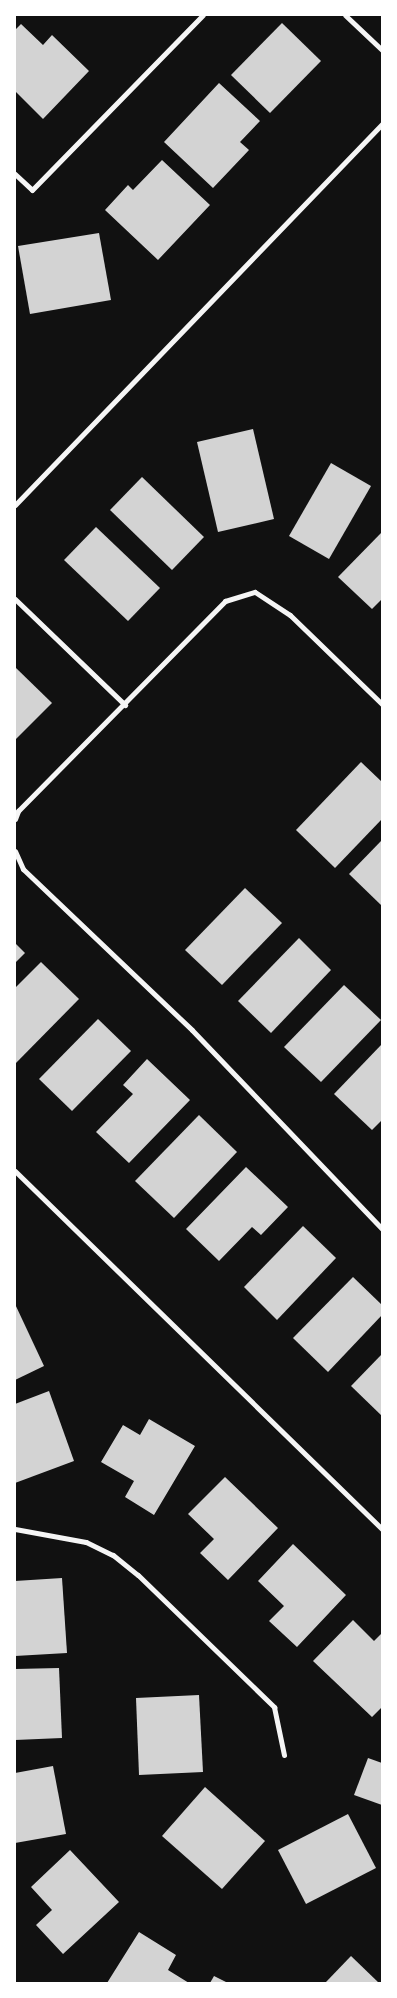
<!DOCTYPE html>
<html>
<head>
<meta charset="utf-8">
<style>
	body { margin:0 }
	#map { position:relative; width:397px; height:1998px; overflow:hidden; background:#111; font-family:Jost,sans-serif }
	div>[style] { position:absolute }
	[style*='--x'] { left:calc(var(--x)*1px); top:calc(var(--y)*1px); width:calc(var(--w)*1px); rotate:calc(var(--a)*1deg) }
	.building>* { inset:0; background:#d3d3d3 }
	.minor>* { height:5px; margin:-2.5px; padding:0 2.5px; transform-origin:2.5px; border-radius:2.5px; background:#f5f5f5 }
	span { translate:-50% -50%; white-space:nowrap; text-align:center; line-height:1.15; -webkit-text-stroke:4px #fff; paint-order:stroke }
	.frame { position:absolute; inset:0; border:16px solid #fff; pointer-events:none }
</style>
</head>
<body>
<div id="map">
	<div class="building">
		<div style="clip-path:polygon(282px 23px,321px 61px,270px 113px,231px 75px)"></div>
		<div style="clip-path:polygon(21px 24px,43px 45px,52px 35px,89px 71px,43px 119px,15px 91px,15px 30px)"></div>
		<div style="clip-path:polygon(219px 83px,260px 121px,240px 142px,249px 150px,213px 188px,164px 142px)"></div>
		<div style="clip-path:polygon(162px 160px,210px 205px,158px 260px,105px 210px,128px 185px,133px 190px)"></div>
		<div style="clip-path:polygon(99px 233px,111px 300px,30px 314px,18px 246px)"></div>
		<div style="clip-path:polygon(253px 429px,274px 519px,218px 532px,197px 442px)"></div>
		<div style="clip-path:polygon(331px 463px,371px 486px,329px 559px,289px 536px)"></div>
		<div style="clip-path:polygon(142px 477px,204px 537px,172px 570px,110px 510px)"></div>
		<div style="clip-path:polygon(96px 527px,160px 588px,128px 621px,64px 560px)"></div>
		<div style="clip-path:polygon(382px 532px,382px 599px,372px 609px,338px 577px)"></div>
		<div style="clip-path:polygon(15px 667px,52px 703px,15px 740px)"></div>
		<div style="clip-path:polygon(361px 762px,382px 782px,382px 819px,335px 868px,296px 830px)"></div>
		<div style="clip-path:polygon(382px 840px,382px 906px,349px 874px)"></div>
		<div style="clip-path:polygon(245px 888px,282px 923px,222px 985px,185px 950px)"></div>
		<div style="clip-path:polygon(299px 938px,331px 970px,271px 1033px,238px 1001px)"></div>
		<div style="clip-path:polygon(15px 943px,25px 953px,15px 963px)"></div>
		<div style="clip-path:polygon(41px 962px,79px 999px,15px 1064px,15px 988px)"></div>
		<div style="clip-path:polygon(344px 985px,381px 1020px,321px 1082px,284px 1047px)"></div>
		<div style="clip-path:polygon(98px 1019px,131px 1051px,72px 1111px,39px 1079px)"></div>
		<div style="clip-path:polygon(382px 1044px,382px 1120px,372px 1130px,334px 1094px)"></div>
		<div style="clip-path:polygon(147px 1059px,190px 1100px,129px 1163px,96px 1132px,133px 1094px,123px 1085px)"></div>
		<div style="clip-path:polygon(199px 1115px,237px 1152px,174px 1218px,135px 1181px)"></div>
		<div style="clip-path:polygon(246px 1167px,288px 1207px,261px 1235px,252px 1227px,219px 1261px,186px 1229px)"></div>
		<div style="clip-path:polygon(303px 1226px,336px 1258px,277px 1320px,244px 1287px)"></div>
		<div style="clip-path:polygon(353px 1277px,382px 1305px,382px 1315px,328px 1372px,293px 1338px)"></div>
		<div style="clip-path:polygon(15px 1304px,44px 1366px,15px 1380px)"></div>
		<div style="clip-path:polygon(382px 1354px,382px 1416px,351px 1386px)"></div>
		<div style="clip-path:polygon(49px 1391px,74px 1461px,15px 1483px,15px 1404px)"></div>
		<div style="clip-path:polygon(149px 1419px,195px 1446px,154px 1515px,125px 1497px,134px 1481px,101px 1462px,123px 1425px,140px 1435px)"></div>
		<div style="clip-path:polygon(225px 1477px,278px 1528px,228px 1580px,200px 1553px,214px 1539px,188px 1514px)"></div>
		<div style="clip-path:polygon(293px 1544px,346px 1595px,297px 1647px,269px 1621px,284px 1606px,258px 1581px)"></div>
		<div style="clip-path:polygon(62px 1578px,67px 1653px,15px 1656px,15px 1581px)"></div>
		<div style="clip-path:polygon(353px 1620px,374px 1641px,382px 1633px,382px 1707px,372px 1717px,313px 1661px)"></div>
		<div style="clip-path:polygon(59px 1668px,62px 1738px,15px 1740px,15px 1669px)"></div>
		<div style="clip-path:polygon(199px 1695px,203px 1772px,139px 1775px,136px 1698px)"></div>
		<div style="clip-path:polygon(368px 1758px,382px 1763px,382px 1805px,354px 1795px)"></div>
		<div style="clip-path:polygon(53px 1766px,66px 1834px,15px 1843px,15px 1773px)"></div>
		<div style="clip-path:polygon(205px 1787px,265px 1841px,222px 1889px,162px 1836px)"></div>
		<div style="clip-path:polygon(348px 1814px,376px 1868px,306px 1904px,278px 1850px)"></div>
		<div style="clip-path:polygon(70px 1850px,119px 1902px,63px 1954px,36px 1925px,52px 1910px,31px 1887px)"></div>
		<div style="clip-path:polygon(139px 1932px,176px 1955px,168px 1970px,189px 1983px,107px 1983px)"></div>
		<div style="clip-path:polygon(351px 1956px,379px 1983px,326px 1982px)"></div>
		<div style="clip-path:polygon(214px 1976px,228px 1983px,210px 1983px)"></div>
	</div>
	<div class="minor">
		<div style="--x:345;--y:15;--w:51;--a:43.4"></div>
		<div style="--x:15;--y:174;--w:23;--a:43"></div>
		<div style="--x:32;--y:190;--w:245;--a:-45.7"></div>
		<div style="--x:15;--y:505;--w:529;--a:-46.07"></div>
		<div style="--x:15;--y:599;--w:153;--a:43.9"></div>
		<div style="--x:15;--y:819;--w:9;--a:-69"></div>
		<div style="--x:18;--y:811;--w:295;--a:-45.4"></div>
		<div style="--x:225;--y:601;--w:31;--a:-17"></div>
		<div style="--x:255;--y:592;--w:42;--a:33.3"></div>
		<div style="--x:290;--y:615;--w:128;--a:44.1"></div>
		<div style="--x:15;--y:851;--w:20;--a:66"></div>
		<div style="--x:23;--y:869;--w:233;--a:43.6"></div>
		<div style="--x:192;--y:1030;--w:275;--a:46.3"></div>
		<div style="--x:15;--y:1171;--w:513;--a:44.29"></div>
		<div style="--x:15;--y:1529;--w:72;--a:10.4"></div>
		<div style="--x:86;--y:1542;--w:30;--a:26"></div>
		<div style="--x:113;--y:1555;--w:32;--a:39"></div>
		<div style="--x:138;--y:1575;--w:190;--a:44.1"></div>
		<div style="--x:274;--y:1707;--w:49;--a:78.2"></div>
	</div>
	<div class="frame"></div>
</div>
</body>
</html>
